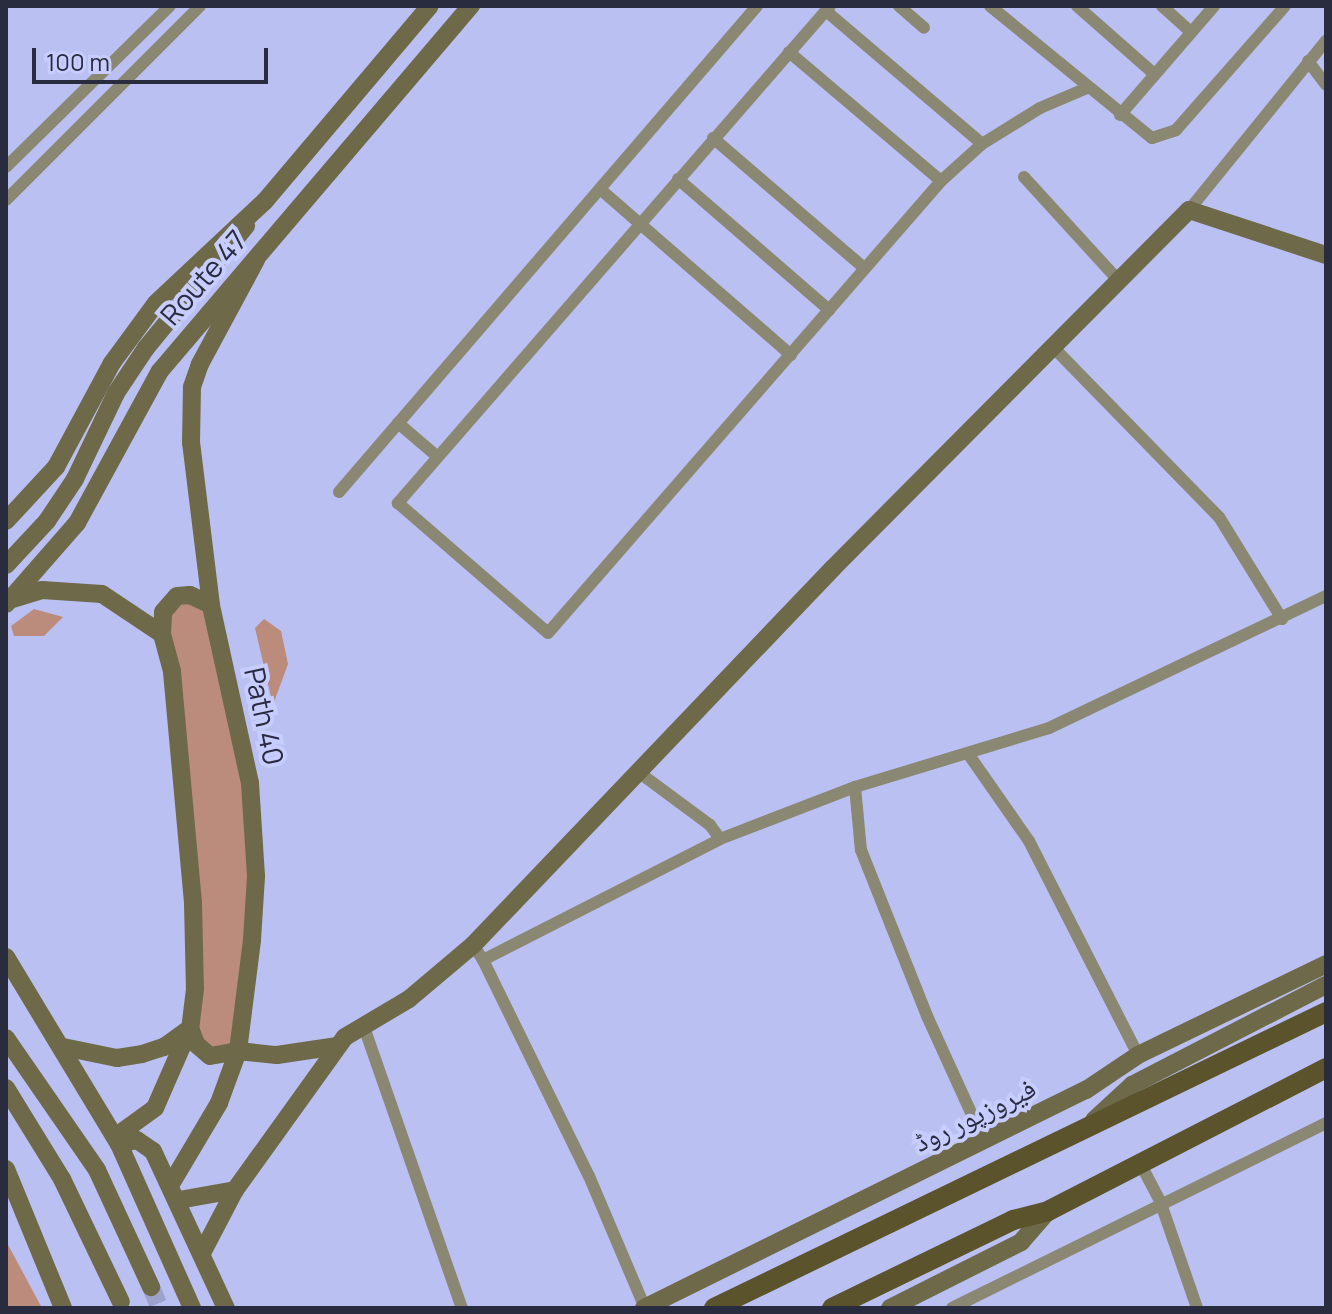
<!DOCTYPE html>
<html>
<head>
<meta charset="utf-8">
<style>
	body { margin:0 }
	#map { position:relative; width:1332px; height:1314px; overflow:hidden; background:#bac0f1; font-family:Manrope,"Noto Naskh Arabic",sans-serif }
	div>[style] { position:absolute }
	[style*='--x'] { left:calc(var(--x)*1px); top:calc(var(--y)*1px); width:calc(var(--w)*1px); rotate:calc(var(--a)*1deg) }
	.green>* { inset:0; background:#bb8b7b }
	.secondary-tunnel>* { height:18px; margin-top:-9px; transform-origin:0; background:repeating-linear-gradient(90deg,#9da2cd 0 18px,transparent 0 27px) }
	.street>* { height:12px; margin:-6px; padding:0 6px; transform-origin:6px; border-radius:6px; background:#8a8772 }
	.secondary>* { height:18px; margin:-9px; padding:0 9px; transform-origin:9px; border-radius:9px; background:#6e6949 }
	.primary>* { height:20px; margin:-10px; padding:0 10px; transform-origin:10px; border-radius:10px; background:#5b532c }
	span { translate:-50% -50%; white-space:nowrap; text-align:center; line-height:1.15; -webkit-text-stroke:8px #c7cdfe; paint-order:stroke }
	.street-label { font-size:28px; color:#292b3e }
	.frame { position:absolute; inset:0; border:8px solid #292b3e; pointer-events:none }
	.scale { position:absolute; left:32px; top:48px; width:236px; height:36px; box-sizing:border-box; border:4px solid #292b3e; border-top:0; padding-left:10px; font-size:24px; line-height:28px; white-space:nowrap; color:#292b3e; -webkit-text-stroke:6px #c7cdfe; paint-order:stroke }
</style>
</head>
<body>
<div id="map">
	<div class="green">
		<div style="clip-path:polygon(170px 600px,211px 605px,255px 831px,238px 1051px,196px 1044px,162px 619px)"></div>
		<div style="clip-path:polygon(34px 609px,63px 617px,44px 636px,14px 636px,11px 626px)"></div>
		<div style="clip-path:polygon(264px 619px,281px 631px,288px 664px,273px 705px,255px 628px)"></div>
		<div style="clip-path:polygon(6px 1241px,42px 1308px,6px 1308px)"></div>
	</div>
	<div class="secondary-tunnel">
		<div style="--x:151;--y:1287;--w:23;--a:67"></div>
	</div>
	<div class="street">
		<div style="--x:830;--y:6;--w:659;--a:131"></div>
		<div style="--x:398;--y:503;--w:198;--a:40.9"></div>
		<div style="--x:548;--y:633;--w:599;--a:-48.99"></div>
		<div style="--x:941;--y:181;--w:55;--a:-42.1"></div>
		<div style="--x:982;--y:144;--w:68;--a:-31.8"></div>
		<div style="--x:1040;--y:108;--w:51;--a:-23.1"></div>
		<div style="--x:899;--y:6;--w:33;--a:41"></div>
		<div style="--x:990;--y:6;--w:209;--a:39.2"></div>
		<div style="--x:1152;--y:138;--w:25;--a:-18"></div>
		<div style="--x:1176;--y:130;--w:165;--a:-48.7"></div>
		<div style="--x:1077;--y:6;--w:103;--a:41.4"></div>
		<div style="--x:1162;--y:6;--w:39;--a:42"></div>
		<div style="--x:826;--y:11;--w:205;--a:40.4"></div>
		<div style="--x:789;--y:52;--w:199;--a:40.3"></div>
		<div style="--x:1308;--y:61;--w:30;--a:53"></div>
		<div style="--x:1120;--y:115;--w:144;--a:-49.2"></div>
		<div style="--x:713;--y:138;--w:199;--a:40.7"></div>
		<div style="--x:6;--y:167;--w:230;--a:-44.5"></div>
		<div style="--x:1024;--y:177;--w:139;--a:47.6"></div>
		<div style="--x:678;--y:179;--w:200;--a:40.9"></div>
		<div style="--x:600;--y:189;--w:253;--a:41"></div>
		<div style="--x:6;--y:200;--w:274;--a:-45"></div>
		<div style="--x:1189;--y:210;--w:218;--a:-51"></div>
		<div style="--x:1052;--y:346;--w:239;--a:45.7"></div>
		<div style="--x:1219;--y:517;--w:120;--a:58.3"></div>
		<div style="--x:398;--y:423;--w:52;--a:40.4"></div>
		<div style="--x:339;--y:492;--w:641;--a:-49.3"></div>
		<div style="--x:969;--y:755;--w:105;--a:55.1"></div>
		<div style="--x:1029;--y:841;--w:240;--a:63"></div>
		<div style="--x:637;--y:771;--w:91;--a:36.5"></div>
		<div style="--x:710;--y:825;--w:17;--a:54"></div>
		<div style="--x:855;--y:787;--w:63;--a:84.6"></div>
		<div style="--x:861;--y:850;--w:179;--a:68.3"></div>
		<div style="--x:927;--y:1016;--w:137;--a:65.5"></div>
		<div style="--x:473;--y:945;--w:18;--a:56"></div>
		<div style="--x:483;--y:960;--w:266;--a:-27"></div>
		<div style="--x:720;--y:839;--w:145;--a:-21.1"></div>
		<div style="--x:855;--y:787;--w:203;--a:-16.9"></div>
		<div style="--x:1049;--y:728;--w:307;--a:-25.5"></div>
		<div style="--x:483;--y:960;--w:241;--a:63.9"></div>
		<div style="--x:589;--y:1176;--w:143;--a:67"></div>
		<div style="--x:364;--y:1027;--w:298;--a:70.8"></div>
		<div style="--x:1140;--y:1163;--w:43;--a:62.2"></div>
		<div style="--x:1160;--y:1201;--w:113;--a:70.9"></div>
		<div style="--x:952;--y:1308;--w:417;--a:-26.3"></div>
	</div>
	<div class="secondary">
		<div style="--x:6;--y:521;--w:74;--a:-47.2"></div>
		<div style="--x:56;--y:467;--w:118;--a:-61.7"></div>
		<div style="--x:112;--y:363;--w:74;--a:-53.7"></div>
		<div style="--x:156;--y:303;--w:149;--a:-43.1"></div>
		<div style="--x:265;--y:201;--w:255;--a:-49.8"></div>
		<div style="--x:6;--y:565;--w:60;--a:-47"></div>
		<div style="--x:47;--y:521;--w:50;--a:-56.3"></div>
		<div style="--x:75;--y:479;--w:95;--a:-64.5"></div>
		<div style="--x:116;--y:393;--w:54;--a:-56.3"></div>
		<div style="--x:146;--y:348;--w:158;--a:-50.7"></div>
		<div style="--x:13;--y:599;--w:30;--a:-17"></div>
		<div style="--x:42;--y:590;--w:60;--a:3.8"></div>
		<div style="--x:102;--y:594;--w:72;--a:33.7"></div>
		<div style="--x:162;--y:634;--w:39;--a:75"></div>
		<div style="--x:172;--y:672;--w:232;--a:84.8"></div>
		<div style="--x:193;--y:903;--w:86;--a:88.7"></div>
		<div style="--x:195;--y:989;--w:39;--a:97"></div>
		<div style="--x:190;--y:1028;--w:87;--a:113.6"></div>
		<div style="--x:155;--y:1108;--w:49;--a:144.1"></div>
		<div style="--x:6;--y:604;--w:108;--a:-48.8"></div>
		<div style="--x:77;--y:523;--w:173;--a:-61.4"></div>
		<div style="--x:160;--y:371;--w:480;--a:-49.6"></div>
		<div style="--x:162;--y:634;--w:22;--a:-87"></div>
		<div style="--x:163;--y:612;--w:21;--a:-49"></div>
		<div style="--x:177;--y:596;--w:13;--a:-4"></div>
		<div style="--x:190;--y:595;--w:23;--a:25"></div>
		<div style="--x:6;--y:957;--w:218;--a:58.9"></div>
		<div style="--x:119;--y:1144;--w:180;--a:66"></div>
		<div style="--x:6;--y:1038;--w:160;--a:55.4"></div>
		<div style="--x:97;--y:1170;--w:129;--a:65.2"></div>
		<div style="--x:63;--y:1047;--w:55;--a:11.5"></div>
		<div style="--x:117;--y:1058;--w:25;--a:-9"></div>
		<div style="--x:142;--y:1054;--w:23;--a:-18"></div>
		<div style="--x:164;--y:1047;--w:32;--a:-36"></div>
		<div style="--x:190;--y:1028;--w:17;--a:69"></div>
		<div style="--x:196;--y:1044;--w:18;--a:41"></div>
		<div style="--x:210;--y:1056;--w:28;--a:-10"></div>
		<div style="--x:238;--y:1051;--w:39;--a:6"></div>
		<div style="--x:277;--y:1055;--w:61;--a:-8.5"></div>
		<div style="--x:6;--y:1088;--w:107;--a:58.4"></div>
		<div style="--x:62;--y:1179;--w:136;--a:64.4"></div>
		<div style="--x:1094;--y:1120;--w:52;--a:-42.6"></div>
		<div style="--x:1132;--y:1085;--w:218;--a:-27.3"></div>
		<div style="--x:119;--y:1144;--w:18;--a:-13"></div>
		<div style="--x:137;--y:1140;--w:19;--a:35"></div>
		<div style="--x:153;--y:1151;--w:173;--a:65.1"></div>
		<div style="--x:6;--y:1169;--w:150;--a:67.7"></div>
		<div style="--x:171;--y:1184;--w:94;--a:-59.3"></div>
		<div style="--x:219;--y:1103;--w:55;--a:-69.9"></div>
		<div style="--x:238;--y:1051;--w:112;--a:-82.8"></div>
		<div style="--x:252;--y:940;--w:64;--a:-86.4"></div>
		<div style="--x:256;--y:876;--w:93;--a:-93.7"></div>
		<div style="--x:250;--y:783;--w:182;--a:-102.4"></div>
		<div style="--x:211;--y:605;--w:163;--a:-97"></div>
		<div style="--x:191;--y:443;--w:56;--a:-89"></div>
		<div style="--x:192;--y:387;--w:24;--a:-71"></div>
		<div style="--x:200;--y:364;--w:118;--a:-61.7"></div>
		<div style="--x:179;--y:1200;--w:57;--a:-10.1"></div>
		<div style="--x:202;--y:1253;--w:71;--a:-62.4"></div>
		<div style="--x:235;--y:1190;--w:188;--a:-54.3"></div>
		<div style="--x:345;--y:1037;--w:74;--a:-30.7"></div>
		<div style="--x:409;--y:999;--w:84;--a:-40.2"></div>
		<div style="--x:473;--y:945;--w:521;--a:-46.32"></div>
		<div style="--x:833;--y:568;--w:505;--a:-45.16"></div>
		<div style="--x:1189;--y:210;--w:144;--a:18.2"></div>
		<div style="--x:644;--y:1308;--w:493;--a:-26.3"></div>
		<div style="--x:1086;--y:1090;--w:63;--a:-33.9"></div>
		<div style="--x:1138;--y:1055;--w:209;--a:-25.8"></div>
		<div style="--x:890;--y:1308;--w:147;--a:-26.7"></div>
		<div style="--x:1021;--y:1242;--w:41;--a:-48.9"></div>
	</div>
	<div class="primary">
		<div style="--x:714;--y:1308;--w:680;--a:-25.81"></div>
		<div style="--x:832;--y:1308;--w:201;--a:-25.9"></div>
		<div style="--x:1013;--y:1220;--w:36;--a:-14"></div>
		<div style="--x:1048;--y:1211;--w:313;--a:-27.2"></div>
	</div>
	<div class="street-label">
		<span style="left:203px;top:277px;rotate:-49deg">Route 47</span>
		<span style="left:265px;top:716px;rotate:78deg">Path 40</span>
		<span style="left:974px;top:1114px;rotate:-26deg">فیروزپور روڈ</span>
	</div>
	<div class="frame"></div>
	<div class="scale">100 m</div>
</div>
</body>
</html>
